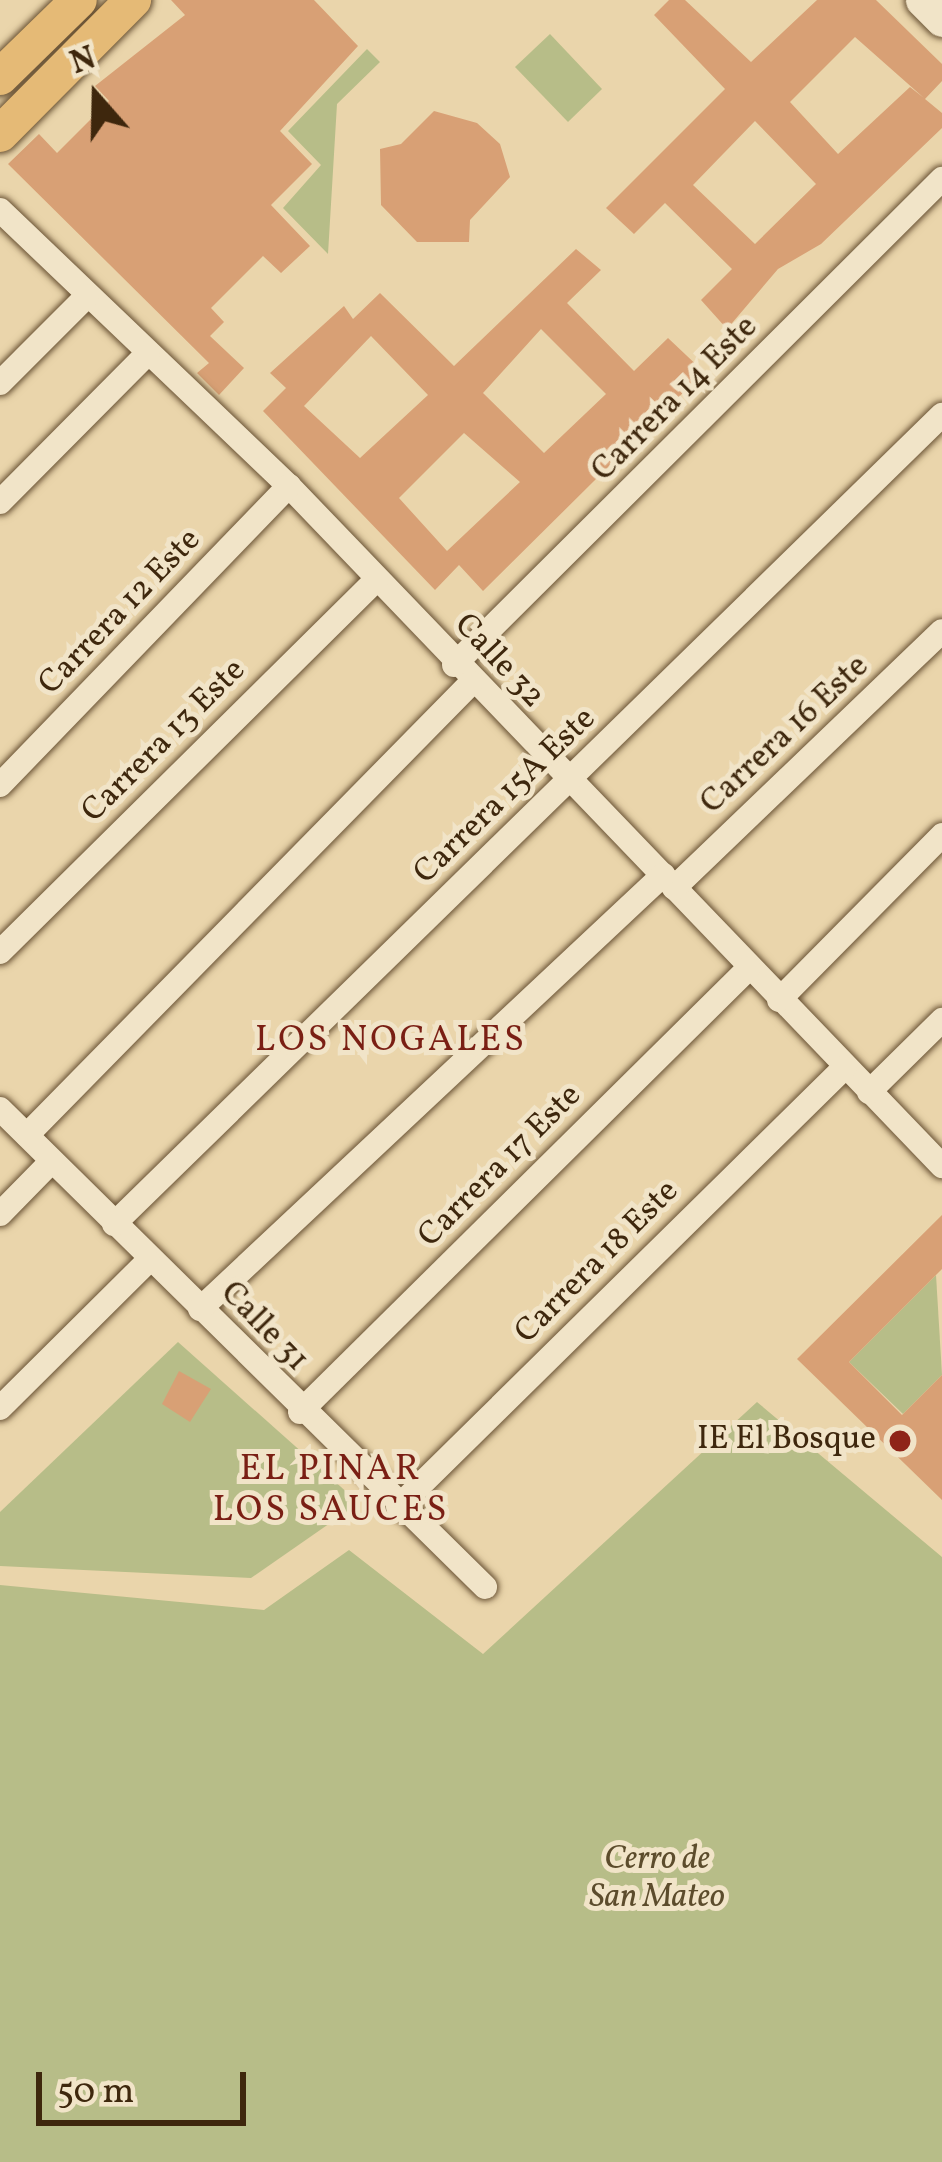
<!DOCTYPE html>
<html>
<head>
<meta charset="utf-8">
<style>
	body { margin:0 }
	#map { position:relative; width:942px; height:2162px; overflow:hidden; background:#ead5ab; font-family:Vollkorn,serif }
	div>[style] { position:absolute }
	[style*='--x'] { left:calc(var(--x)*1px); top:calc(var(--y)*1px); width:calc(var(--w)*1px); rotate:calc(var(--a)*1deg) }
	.green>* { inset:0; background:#b7bd88 }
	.building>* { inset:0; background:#d8a075 }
	.roads { filter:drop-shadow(0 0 3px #695234) drop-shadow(0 0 3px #695234) }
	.street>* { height:24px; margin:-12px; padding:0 12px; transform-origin:12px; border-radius:12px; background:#f1e4c8 }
	.secondary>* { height:33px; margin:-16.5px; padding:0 16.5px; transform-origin:16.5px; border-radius:16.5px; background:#f1e4c8 }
	.primary>* { height:36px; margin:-18px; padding:0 18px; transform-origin:18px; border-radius:18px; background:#e5ba76 }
	.dots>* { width:33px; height:33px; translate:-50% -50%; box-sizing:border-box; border:6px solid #f1e4c8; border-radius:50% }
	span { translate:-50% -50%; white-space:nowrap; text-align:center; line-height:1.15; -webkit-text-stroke:10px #f1e4c8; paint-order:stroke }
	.street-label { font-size:33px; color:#3e270d }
	.poi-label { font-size:33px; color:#3e270d }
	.right { translate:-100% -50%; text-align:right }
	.park-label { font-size:33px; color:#5c4c2c; font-style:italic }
	.neighbourhood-label { font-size:36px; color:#7a1f14; letter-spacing:3px }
	.north { position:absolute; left:36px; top:36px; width:120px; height:120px; -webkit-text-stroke:9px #f1e4c8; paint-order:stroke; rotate:340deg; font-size:33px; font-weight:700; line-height:48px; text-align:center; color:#3e270d }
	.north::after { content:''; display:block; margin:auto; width:42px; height:54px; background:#3e270d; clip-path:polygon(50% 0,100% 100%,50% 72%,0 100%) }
	.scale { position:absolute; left:36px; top:2072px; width:210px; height:54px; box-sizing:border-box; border:6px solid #3e270d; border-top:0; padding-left:15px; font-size:36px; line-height:42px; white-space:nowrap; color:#3e270d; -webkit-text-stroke:9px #f1e4c8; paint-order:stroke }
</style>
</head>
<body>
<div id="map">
	<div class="green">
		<div style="clip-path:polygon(550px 34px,602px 89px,568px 122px,515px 67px)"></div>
		<div style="clip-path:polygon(367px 49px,380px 62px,337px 104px,328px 254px,283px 208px,321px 165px,288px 131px)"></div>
		<div style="clip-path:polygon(936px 1275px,942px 1375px,903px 1414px,849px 1362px)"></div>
		<div style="clip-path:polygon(178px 1342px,359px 1503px,251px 1578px,0 1566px,0 1512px)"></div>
		<div style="clip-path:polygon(757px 1402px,942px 1557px,942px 2162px,0 2162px,0 1585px,264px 1610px,349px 1550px,483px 1654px)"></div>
	</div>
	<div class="building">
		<div style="clip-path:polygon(171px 0,314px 0,358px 46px,280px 131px,312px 164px,271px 205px,310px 246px,281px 273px,263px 256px,211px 308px,224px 322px,210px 336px,244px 368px,219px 395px,197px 373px,209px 363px,8px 164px,39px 134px,57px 153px,109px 101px,95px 86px,185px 15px)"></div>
		<div style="clip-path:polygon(evenodd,669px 0,685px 0,751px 62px,817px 0,876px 0,942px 64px,942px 81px,925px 99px,942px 113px,942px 128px,821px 244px,778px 269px,727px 329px,701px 300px,732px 269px,665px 203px,634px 234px,606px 208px,725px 89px,654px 15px,669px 0,855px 37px,924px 98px,910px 87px,838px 154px,790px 102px,855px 37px,669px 0,755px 121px,816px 184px,755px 244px,693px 185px,755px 121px)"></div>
		<div style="clip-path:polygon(434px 111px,477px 123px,500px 144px,510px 177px,470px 220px,469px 242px,417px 242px,381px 205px,380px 149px,401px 144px)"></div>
		<div style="clip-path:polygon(evenodd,576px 249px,601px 270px,567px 303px,634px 371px,668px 338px,704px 372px,483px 591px,459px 565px,435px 590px,263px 411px,286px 388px,270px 373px,344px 306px,353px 319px,380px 293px,454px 366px,576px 249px,541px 329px,606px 394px,544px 453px,483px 393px,541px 329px,576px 249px,371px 336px,428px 395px,360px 458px,304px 406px,371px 336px,576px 249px,464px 433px,520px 482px,447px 551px,399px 498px,464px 433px)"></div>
		<div style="clip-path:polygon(942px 1215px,942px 1269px,849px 1362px,902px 1415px,942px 1375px,942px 1500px,797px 1359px)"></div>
		<div style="clip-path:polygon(179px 1371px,211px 1389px,190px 1422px,162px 1404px)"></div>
	</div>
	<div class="roads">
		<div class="street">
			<div style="--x:0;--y:210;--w:400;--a:43.7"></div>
			<div style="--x:289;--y:486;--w:943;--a:46.16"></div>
			<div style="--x:0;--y:383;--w:123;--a:-45"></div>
			<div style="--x:0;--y:502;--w:210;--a:-45.2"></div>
			<div style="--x:454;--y:665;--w:689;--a:-44.88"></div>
			<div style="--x:0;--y:785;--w:416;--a:-46"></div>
			<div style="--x:674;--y:888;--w:371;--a:-43.8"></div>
			<div style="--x:0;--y:952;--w:530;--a:-44.69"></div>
			<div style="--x:779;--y:1000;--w:232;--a:-45.3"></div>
			<div style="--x:869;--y:1092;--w:103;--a:-44.6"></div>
			<div style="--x:0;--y:1109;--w:681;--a:44.58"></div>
			<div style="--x:27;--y:1135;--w:634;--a:-45.51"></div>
			<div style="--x:0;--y:1214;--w:73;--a:-45.6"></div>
			<div style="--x:114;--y:1224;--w:1158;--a:-44.34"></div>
			<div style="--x:200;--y:1309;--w:635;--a:-43.15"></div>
			<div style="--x:0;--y:1408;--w:209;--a:-44.8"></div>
			<div style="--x:300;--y:1412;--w:631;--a:-44.68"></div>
			<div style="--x:398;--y:1507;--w:627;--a:-44.55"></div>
		</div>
		<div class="secondary">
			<div style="--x:922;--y:0;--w:28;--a:45"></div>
		</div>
		<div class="primary">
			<div style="--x:0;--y:77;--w:110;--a:-44.3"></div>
			<div style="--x:0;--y:134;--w:189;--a:-45.2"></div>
		</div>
	</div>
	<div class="dots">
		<div style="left:900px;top:1441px;background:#8f2418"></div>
	</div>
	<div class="street-label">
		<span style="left:676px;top:400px;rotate:-45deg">Carrera 14 Este</span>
		<span style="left:121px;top:613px;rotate:-46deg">Carrera 12 Este</span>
		<span style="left:498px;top:662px;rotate:47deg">Calle 32</span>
		<span style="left:786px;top:736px;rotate:-43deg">Carrera 16 Este</span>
		<span style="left:165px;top:742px;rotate:-45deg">Carrera 13 Este</span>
		<span style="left:506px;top:797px;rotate:-44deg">Carrera 15A Este</span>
		<span style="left:501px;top:1167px;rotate:-45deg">Carrera 17 Este</span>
		<span style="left:598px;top:1263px;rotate:-45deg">Carrera 18 Este</span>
		<span style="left:263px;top:1328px;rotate:46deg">Calle 31</span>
	</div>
	<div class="poi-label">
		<span class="right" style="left:876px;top:1441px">IE El Bosque</span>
	</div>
	<div class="park-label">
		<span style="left:657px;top:1880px">Cerro de<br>San Mateo</span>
	</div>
	<div class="neighbourhood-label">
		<span style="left:391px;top:1042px">LOS NOGALES</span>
		<span style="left:331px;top:1491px">EL PINAR<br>LOS SAUCES</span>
	</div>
	<div class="north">N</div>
	<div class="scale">50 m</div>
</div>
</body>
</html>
